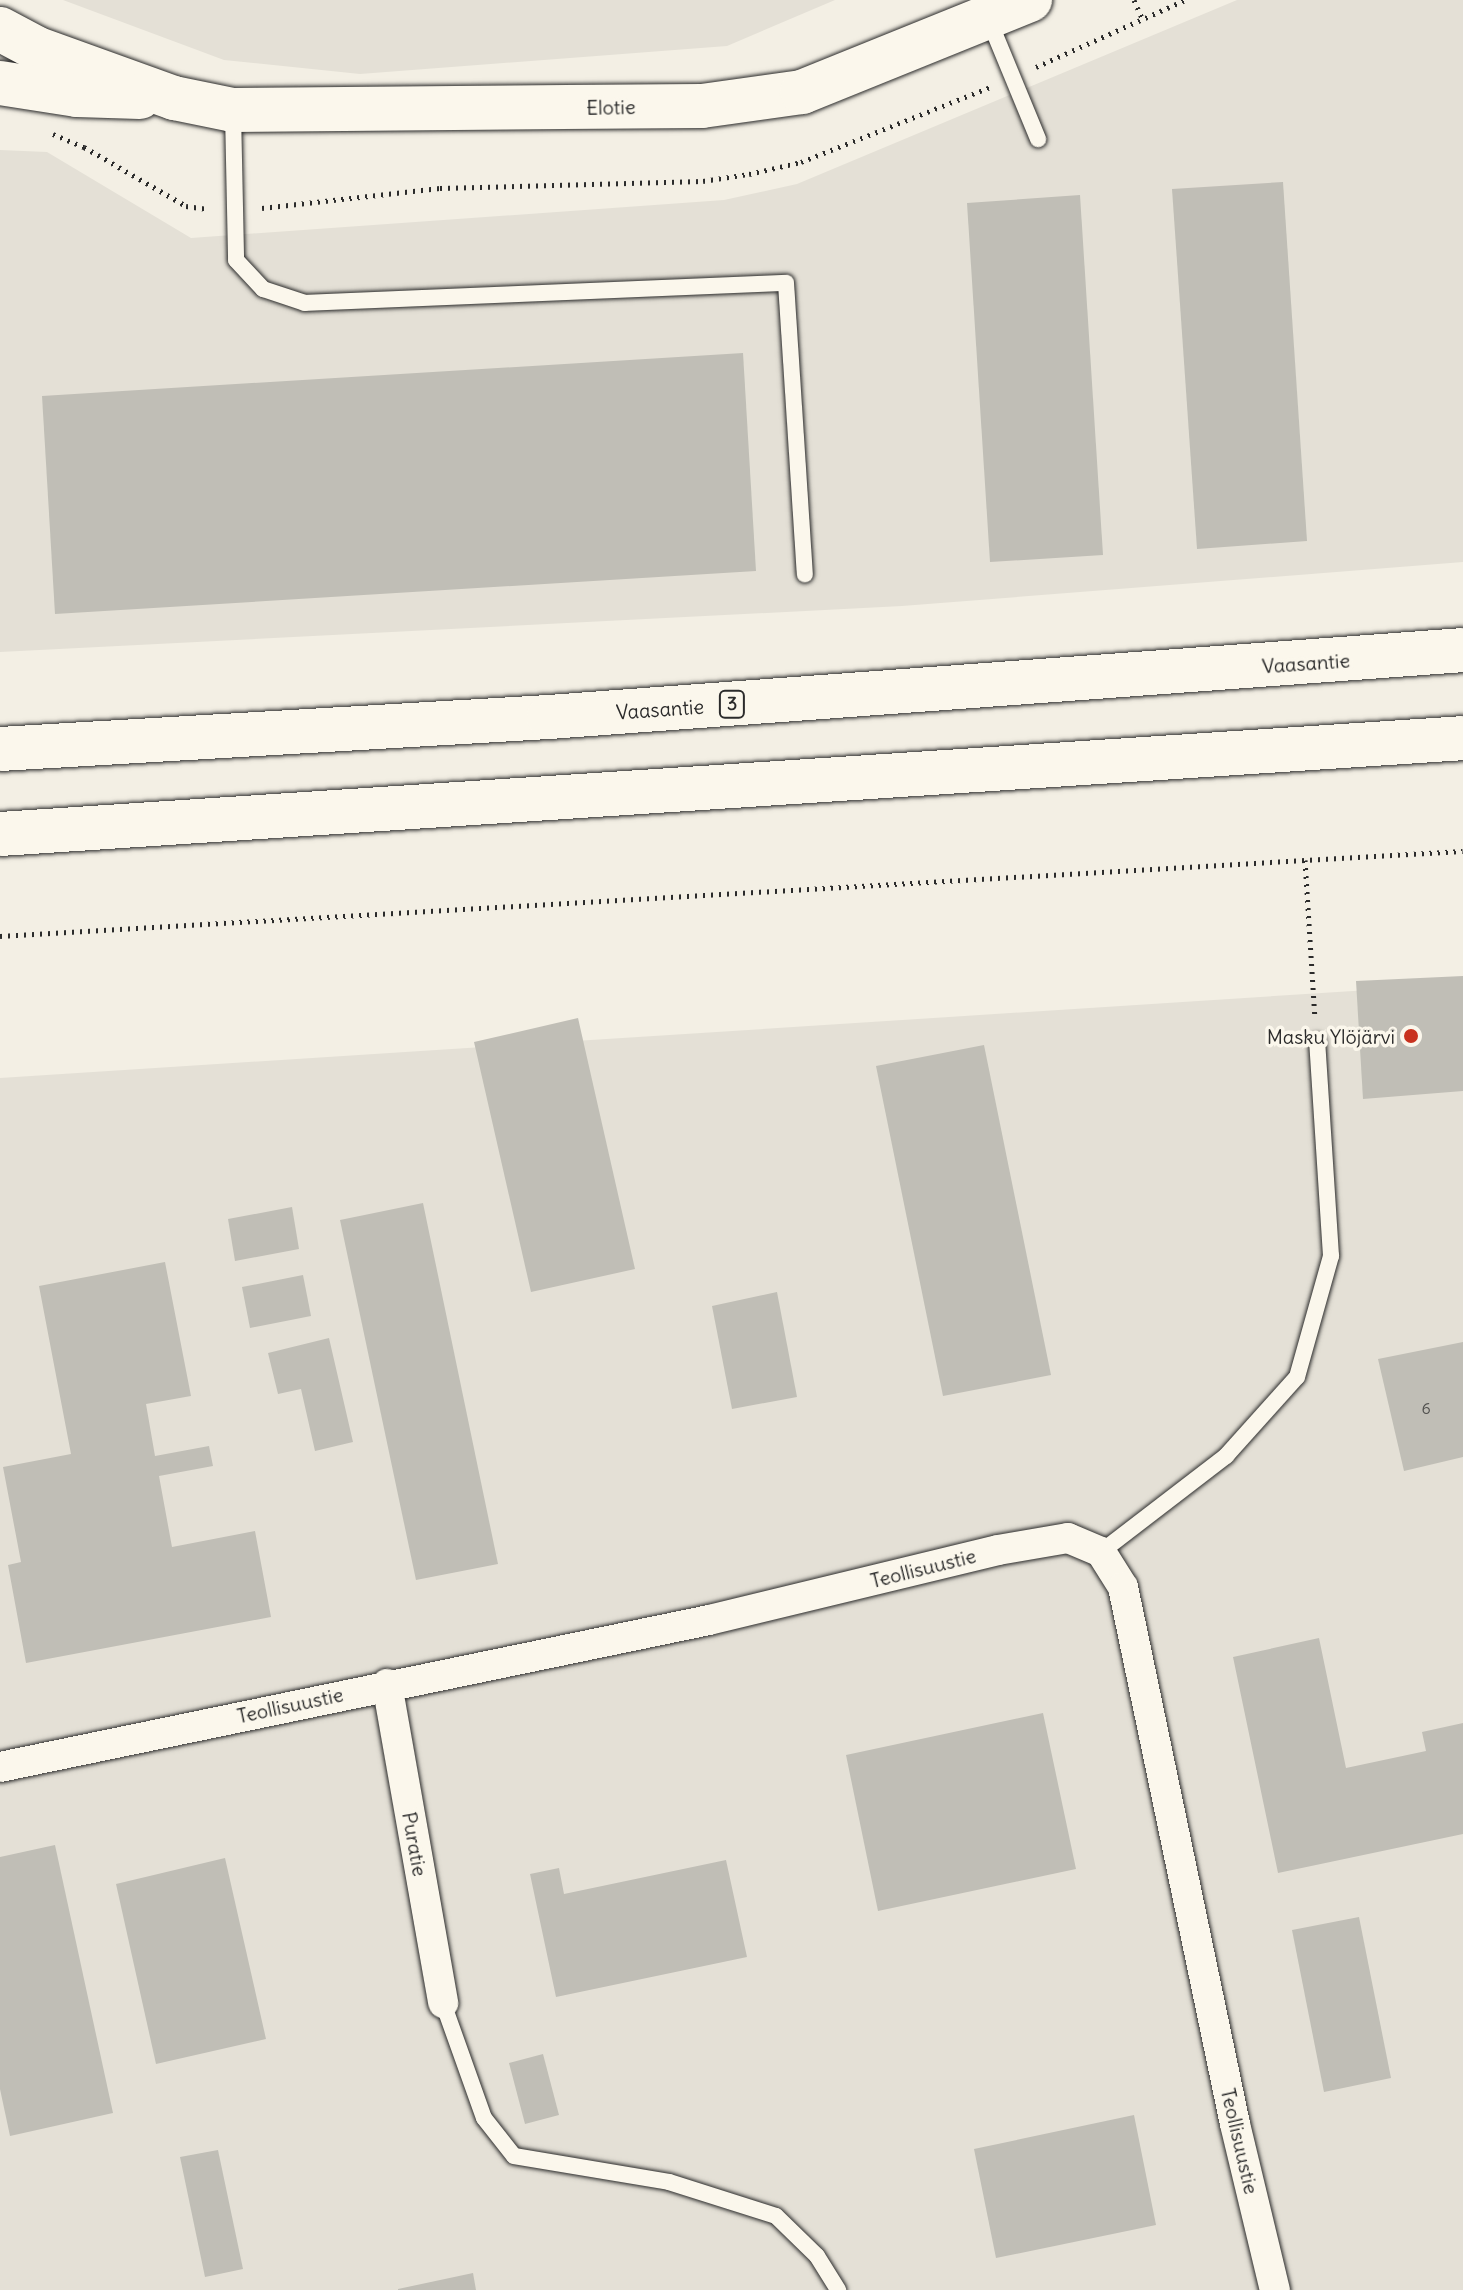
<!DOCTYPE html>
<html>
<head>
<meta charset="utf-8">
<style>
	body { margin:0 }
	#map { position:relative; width:1463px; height:2290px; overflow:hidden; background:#f3efe4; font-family:Delius,sans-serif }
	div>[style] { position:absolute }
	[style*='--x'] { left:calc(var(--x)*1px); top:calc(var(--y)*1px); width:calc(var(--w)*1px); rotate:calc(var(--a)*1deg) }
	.built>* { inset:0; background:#e4e0d6 }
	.building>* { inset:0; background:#c0beb6 }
	.path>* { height:5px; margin-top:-2.5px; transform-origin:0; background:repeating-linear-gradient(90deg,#2b2b2b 0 2px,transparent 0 8px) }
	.roads { filter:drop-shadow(0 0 2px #2b2b2b) drop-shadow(0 0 2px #2b2b2b) }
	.service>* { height:16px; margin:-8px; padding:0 8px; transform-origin:8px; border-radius:8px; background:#fbf7ec }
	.minor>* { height:30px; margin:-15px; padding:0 15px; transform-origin:15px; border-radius:15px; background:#fbf7ec }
	.secondary>* { height:44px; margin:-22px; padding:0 22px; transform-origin:22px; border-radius:22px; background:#fbf7ec }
	.trunk>* { height:44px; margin:-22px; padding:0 22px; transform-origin:22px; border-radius:22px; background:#fbf7ec }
	.dots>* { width:22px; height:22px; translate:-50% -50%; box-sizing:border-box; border:4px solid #fbf7ec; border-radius:50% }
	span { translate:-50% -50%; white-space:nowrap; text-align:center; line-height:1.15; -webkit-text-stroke:7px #fbf7ec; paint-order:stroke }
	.number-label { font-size:16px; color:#50504e }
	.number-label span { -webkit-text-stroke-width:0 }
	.shield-label span { padding:2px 6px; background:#fbf7ec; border:2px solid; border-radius:6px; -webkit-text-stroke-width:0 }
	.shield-label { font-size:18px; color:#2b2b2b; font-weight:700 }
	.street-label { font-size:20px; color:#2b2b2b }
	.poi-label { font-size:20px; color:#2b2b2b }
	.right { translate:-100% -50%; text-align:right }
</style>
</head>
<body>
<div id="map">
	<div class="built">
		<div style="clip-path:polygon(63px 0,835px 0,727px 46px,360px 74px,224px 60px)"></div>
		<div style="clip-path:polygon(1237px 0,1463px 0,1463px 562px,902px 606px,0 652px,0 150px,47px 152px,191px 238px,724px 200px,797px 184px)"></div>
		<div style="clip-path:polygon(1369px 990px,1463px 1018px,1463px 2290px,0 2290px,0 1078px)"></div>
	</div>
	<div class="building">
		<div style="clip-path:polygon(1283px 182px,1307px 541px,1197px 549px,1172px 189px)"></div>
		<div style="clip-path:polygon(1080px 195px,1103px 555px,990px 562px,967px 203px)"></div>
		<div style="clip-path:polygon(743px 353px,756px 571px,55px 614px,42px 396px)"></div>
		<div style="clip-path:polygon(1463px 976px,1463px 1091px,1363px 1099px,1356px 981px)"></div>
		<div style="clip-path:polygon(578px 1018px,635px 1269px,531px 1292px,474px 1042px)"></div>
		<div style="clip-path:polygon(984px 1045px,1051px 1375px,943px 1396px,876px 1066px)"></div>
		<div style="clip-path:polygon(423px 1203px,498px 1564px,416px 1580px,340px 1220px)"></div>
		<div style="clip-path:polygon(292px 1207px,299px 1249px,235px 1261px,228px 1219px)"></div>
		<div style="clip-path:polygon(165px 1262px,191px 1396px,146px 1404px,155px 1456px,209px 1446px,213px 1466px,159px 1476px,172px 1547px,255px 1531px,271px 1617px,26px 1663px,8px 1565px,21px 1562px,3px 1467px,71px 1454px,39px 1286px)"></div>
		<div style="clip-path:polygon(303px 1275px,311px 1316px,250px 1328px,242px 1287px)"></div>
		<div style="clip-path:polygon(777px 1292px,797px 1397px,732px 1409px,712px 1306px)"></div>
		<div style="clip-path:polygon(329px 1338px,353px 1442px,315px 1451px,301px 1389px,278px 1394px,268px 1353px)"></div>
		<div style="clip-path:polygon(1463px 1342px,1463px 1457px,1404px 1471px,1378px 1359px)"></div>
		<div style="clip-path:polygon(1319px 1638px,1346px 1768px,1426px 1751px,1422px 1732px,1463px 1723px,1463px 1834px,1278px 1873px,1233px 1657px)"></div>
		<div style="clip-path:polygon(1043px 1713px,1076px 1869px,878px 1911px,846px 1755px)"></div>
		<div style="clip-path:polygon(55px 1845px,113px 2113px,10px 2136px,0 2089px,0 1857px)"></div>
		<div style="clip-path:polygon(225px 1858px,266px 2039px,156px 2064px,116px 1884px)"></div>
		<div style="clip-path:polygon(726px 1860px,747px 1957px,556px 1997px,530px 1874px,559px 1868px,564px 1894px)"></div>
		<div style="clip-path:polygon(1359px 1917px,1391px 2078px,1324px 2092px,1292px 1930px)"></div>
		<div style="clip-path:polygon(543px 2054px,559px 2115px,525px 2124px,509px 2063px)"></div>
		<div style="clip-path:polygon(1134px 2115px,1156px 2225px,996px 2258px,974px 2149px)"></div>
		<div style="clip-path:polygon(218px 2150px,243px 2269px,205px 2277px,180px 2157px)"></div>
		<div style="clip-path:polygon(473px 2273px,476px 2290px,398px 2290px,398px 2289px)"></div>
	</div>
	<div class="path">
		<div style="--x:1134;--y:0;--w:20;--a:66"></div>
		<div style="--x:1036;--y:67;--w:163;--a:-24.2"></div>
		<div style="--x:53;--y:134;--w:34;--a:23"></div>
		<div style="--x:84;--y:147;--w:118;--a:30"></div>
		<div style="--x:186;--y:206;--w:22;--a:8"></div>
		<div style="--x:262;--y:208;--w:179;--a:-6.4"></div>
		<div style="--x:440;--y:188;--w:263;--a:-1.5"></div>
		<div style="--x:703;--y:181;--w:47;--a:-8.7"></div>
		<div style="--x:749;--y:174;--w:53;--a:-13"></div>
		<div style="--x:801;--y:162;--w:203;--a:-21.6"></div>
		<div style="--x:1305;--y:860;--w:158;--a:86.4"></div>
		<div style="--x:0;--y:936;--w:1465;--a:-3.33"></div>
	</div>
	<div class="roads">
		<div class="service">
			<div style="--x:989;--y:20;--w:129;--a:67.6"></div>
			<div style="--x:233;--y:112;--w:148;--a:88.8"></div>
			<div style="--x:236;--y:260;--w:40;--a:47"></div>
			<div style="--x:263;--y:289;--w:44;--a:18.4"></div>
			<div style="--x:305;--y:303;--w:481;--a:-2.4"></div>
			<div style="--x:786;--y:283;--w:292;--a:86.3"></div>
			<div style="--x:1101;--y:1552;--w:158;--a:-37.5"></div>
			<div style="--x:1226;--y:1456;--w:106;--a:-48.1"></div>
			<div style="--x:1297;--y:1377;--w:126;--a:-74.3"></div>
			<div style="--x:1331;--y:1256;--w:215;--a:-93.7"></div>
			<div style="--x:443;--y:2003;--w:122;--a:70.4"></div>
			<div style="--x:484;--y:2118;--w:48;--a:51.7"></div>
			<div style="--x:514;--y:2156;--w:157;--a:9.5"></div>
			<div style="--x:669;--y:2182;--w:112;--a:17.6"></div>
			<div style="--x:776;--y:2216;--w:57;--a:44.3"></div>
			<div style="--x:817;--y:2256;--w:40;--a:58"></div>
		</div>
		<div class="minor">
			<div style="--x:387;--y:1684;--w:324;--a:80"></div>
			<div style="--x:0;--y:1767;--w:724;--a:-11.71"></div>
			<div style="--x:709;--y:1620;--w:297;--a:-13.6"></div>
			<div style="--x:998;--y:1550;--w:71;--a:-9.7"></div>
			<div style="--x:1068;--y:1538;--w:36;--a:23"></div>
			<div style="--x:1101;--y:1552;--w:41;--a:57.8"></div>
			<div style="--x:1123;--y:1587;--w:549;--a:78.22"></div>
			<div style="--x:1235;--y:2124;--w:171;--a:76.5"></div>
		</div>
		<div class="secondary">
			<div style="--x:0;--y:29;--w:40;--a:28"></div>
			<div style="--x:35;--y:48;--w:148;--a:19.8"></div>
			<div style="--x:174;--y:98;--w:60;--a:11.5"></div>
			<div style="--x:233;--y:110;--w:469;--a:-0.5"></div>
			<div style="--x:702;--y:106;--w:101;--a:-8"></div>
			<div style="--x:802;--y:92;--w:246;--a:-22"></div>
			<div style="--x:0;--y:83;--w:78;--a:8.9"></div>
			<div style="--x:77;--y:95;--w:63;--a:1.8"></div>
		</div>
		<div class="trunk">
			<div style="--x:0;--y:749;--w:550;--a:-3.34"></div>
			<div style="--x:549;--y:717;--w:916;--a:-4.19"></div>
			<div style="--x:0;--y:834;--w:1466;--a:-3.75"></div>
		</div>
	</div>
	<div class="dots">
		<div style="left:1411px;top:1036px;background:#c8321e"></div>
	</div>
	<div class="number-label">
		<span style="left:1426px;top:1408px">6</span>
	</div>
	<div class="shield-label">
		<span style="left:732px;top:704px">3</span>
	</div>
	<div class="street-label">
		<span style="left:611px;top:107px;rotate:-1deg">Elotie</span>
		<span style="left:1306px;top:663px;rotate:-4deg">Vaasantie</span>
		<span style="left:660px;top:709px;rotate:-4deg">Vaasantie</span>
		<span style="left:923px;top:1568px;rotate:-14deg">Teollisuustie</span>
		<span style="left:290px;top:1705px;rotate:-12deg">Teollisuustie</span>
		<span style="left:415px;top:1844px;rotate:80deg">Puratie</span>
		<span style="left:1240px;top:2141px;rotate:77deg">Teollisuustie</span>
	</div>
	<div class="poi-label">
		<span class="right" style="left:1395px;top:1036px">Masku Ylöjärvi</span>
	</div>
</div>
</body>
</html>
